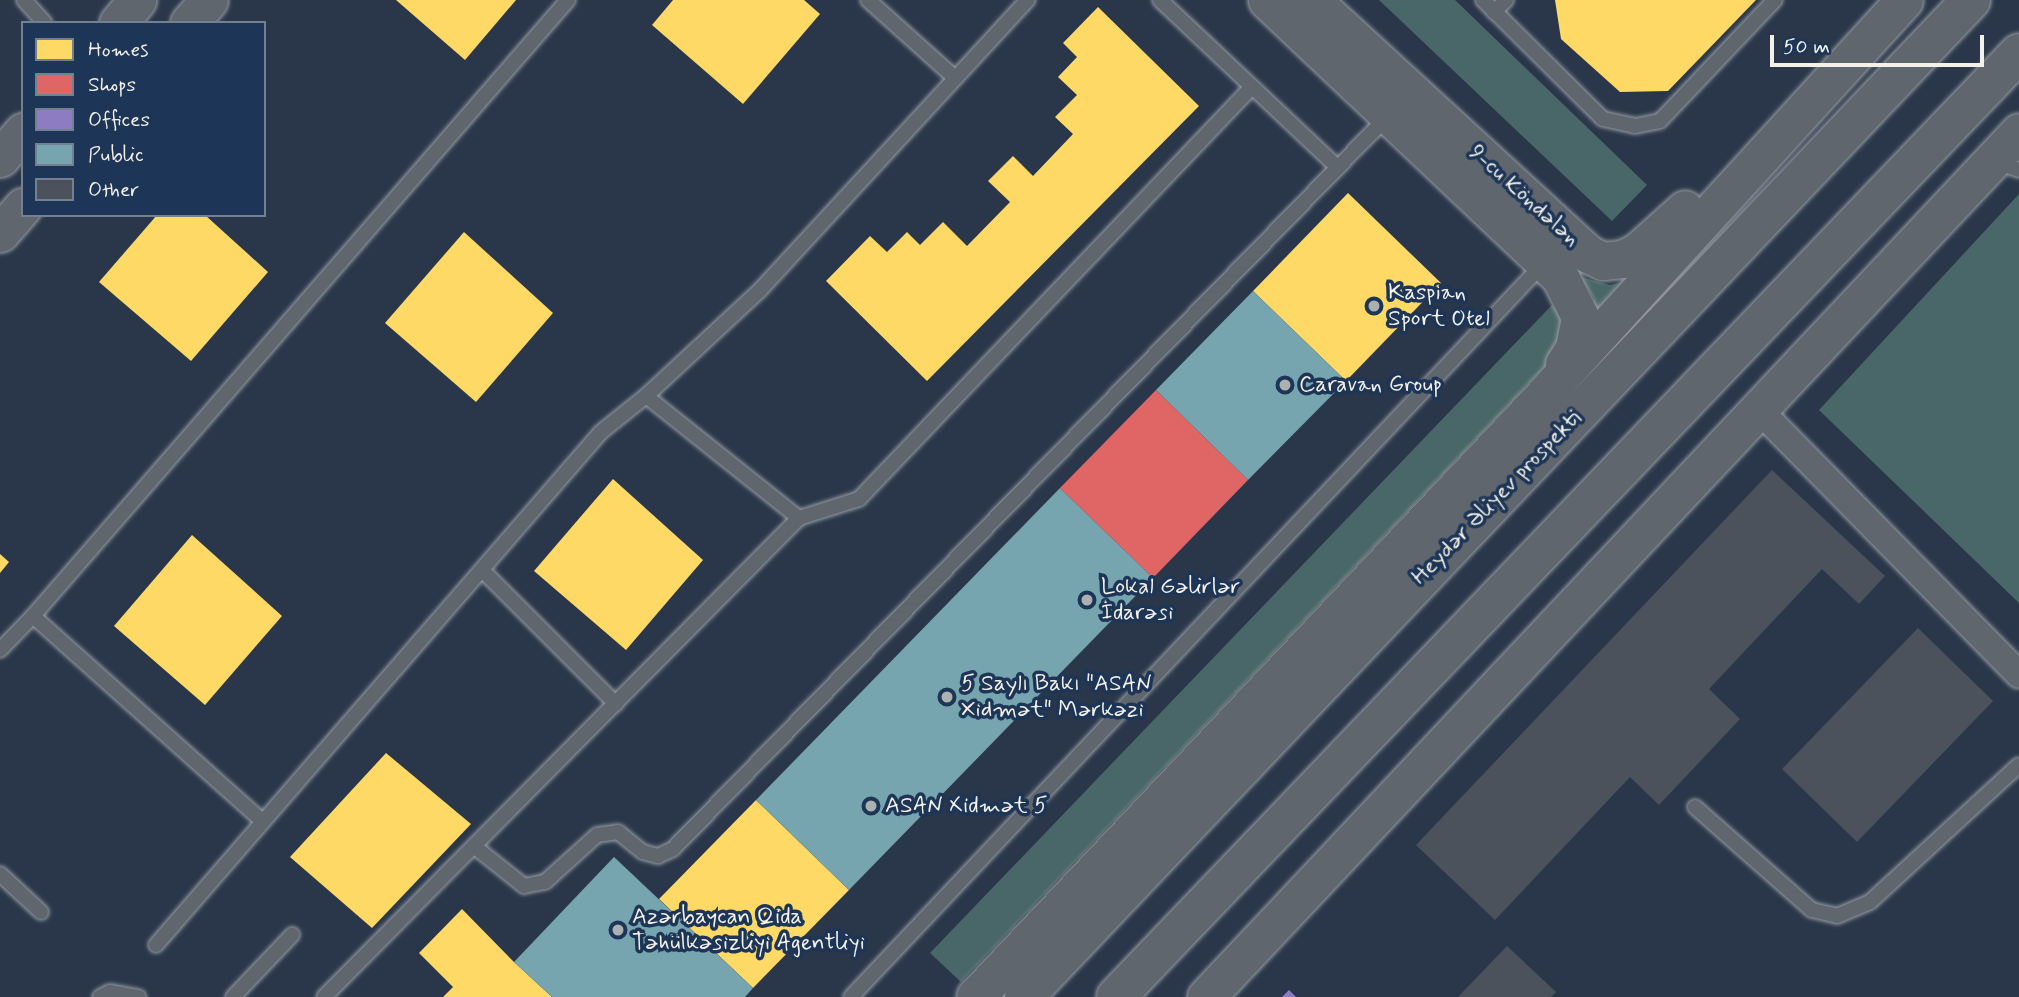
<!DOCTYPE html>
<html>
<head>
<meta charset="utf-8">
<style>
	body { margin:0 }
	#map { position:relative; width:2019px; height:997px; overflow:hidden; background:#2a374a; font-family:Mynerve,sans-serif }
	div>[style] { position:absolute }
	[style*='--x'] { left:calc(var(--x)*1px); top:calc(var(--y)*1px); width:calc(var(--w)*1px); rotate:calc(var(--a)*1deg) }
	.green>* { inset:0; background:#496768 }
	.homes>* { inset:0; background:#ffd966 }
	.shops>* { inset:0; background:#e06666 }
	.offices>* { inset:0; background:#8e7cc3 }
	.public>* { inset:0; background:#76a5af }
	.building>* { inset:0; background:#4b525b }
	.roads { filter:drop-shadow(0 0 2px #979ca3) drop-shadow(0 0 2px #979ca3) }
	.lane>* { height:14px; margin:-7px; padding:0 7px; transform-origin:7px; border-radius:7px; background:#60666e }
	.street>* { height:26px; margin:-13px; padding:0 13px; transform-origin:13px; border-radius:13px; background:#60666e }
	.secondary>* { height:37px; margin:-18.5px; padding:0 18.5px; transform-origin:18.5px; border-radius:18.5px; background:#60666e }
	.highway>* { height:38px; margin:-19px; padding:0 19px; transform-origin:19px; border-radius:19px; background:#60666e }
	.dots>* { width:19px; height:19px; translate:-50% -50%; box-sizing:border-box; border:4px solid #1d3557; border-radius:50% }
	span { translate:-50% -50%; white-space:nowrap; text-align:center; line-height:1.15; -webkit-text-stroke:7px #1d3557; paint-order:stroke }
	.street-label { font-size:23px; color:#f4f1e8 }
	.poi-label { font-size:23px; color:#f4f1e8 }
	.left { translate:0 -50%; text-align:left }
	.legend { position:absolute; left:21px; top:21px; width:245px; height:196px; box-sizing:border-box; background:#1d3557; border:2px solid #738091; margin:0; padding:9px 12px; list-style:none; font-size:21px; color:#f4f1e8 }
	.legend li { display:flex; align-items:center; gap:14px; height:35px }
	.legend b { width:35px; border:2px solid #738091 }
	.scale { position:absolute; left:1770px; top:35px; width:214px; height:32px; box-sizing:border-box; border:4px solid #f4f1e8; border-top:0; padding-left:9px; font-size:21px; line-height:24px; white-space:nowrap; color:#f4f1e8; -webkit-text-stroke:5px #1d3557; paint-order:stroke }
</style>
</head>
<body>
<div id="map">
	<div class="green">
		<div style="clip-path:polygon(1379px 0,1455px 0,1647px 185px,1612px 221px)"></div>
		<div style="clip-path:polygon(2019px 194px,2019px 603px,1819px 410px)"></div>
		<div style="clip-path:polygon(1581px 277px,1610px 285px,1628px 281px,1594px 320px,1594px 299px)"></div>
		<div style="clip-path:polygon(1552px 305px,1564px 316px,1553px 358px,961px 982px,930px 953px)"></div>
	</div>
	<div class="homes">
		<div style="clip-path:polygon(396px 0,516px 0,465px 60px)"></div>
		<div style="clip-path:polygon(673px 0,804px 0,820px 14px,743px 104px,652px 25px)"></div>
		<div style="clip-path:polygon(1555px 0,1756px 0,1668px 91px,1620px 92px,1561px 39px)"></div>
		<div style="clip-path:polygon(1098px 7px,1199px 106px,927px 381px,826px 281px,870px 236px,887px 252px,907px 232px,920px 245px,943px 222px,967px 246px,1010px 202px,988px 181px,1013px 156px,1033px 176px,1073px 134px,1055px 117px,1077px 95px,1058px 77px,1077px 57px,1063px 43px)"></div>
		<div style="clip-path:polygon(1348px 193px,1441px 283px,1346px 381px,1253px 291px)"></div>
		<div style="clip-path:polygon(157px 215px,205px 215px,268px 272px,191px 361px,99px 282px)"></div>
		<div style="clip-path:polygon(464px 232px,553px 313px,476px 402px,385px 323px)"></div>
		<div style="clip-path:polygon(613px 479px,703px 560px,626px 650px,534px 571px)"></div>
		<div style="clip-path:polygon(192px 535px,282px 616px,205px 705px,114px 626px)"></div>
		<div style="clip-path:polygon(0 554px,9px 562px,0 573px)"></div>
		<div style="clip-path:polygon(386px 753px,471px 824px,372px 928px,290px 857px)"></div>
		<div style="clip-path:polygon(756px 800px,849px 890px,753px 988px,659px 899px)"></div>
		<div style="clip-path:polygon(462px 909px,514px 962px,552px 997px,443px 997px,453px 987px,419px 953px)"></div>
	</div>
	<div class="shops">
		<div style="clip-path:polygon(1156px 390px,1248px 480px,1153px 578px,1060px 488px)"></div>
	</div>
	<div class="offices">
		<div style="clip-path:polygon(1289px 990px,1296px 997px,1282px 997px)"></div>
	</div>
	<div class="public">
		<div style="clip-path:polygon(1253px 291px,1346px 381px,1248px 480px,1156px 390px)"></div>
		<div style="clip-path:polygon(1060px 488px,1153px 578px,849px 890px,756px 800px)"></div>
		<div style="clip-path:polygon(614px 857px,753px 988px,745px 997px,552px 997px,514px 962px)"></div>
	</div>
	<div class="building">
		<div style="clip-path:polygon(1772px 470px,1885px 576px,1859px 604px,1822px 569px,1709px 689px,1740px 719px,1659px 805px,1630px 777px,1495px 920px,1416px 845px)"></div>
		<div style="clip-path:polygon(1918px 628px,1993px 701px,1857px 842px,1782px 769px)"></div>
		<div style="clip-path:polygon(1507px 946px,1556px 992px,1551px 997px,1458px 997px)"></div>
	</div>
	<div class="roads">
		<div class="lane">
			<div style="--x:24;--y:0;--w:31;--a:48"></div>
			<div style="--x:868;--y:0;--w:117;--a:41.9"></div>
			<div style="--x:1160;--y:0;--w:242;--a:43.3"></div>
			<div style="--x:1483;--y:0;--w:169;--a:44.8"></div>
			<div style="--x:1603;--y:119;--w:33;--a:12"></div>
			<div style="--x:1635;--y:126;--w:25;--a:-11"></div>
			<div style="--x:1660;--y:121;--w:167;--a:-46.5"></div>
			<div style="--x:1494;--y:12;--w:17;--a:-45"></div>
			<div style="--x:1993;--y:161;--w:28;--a:19"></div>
			<div style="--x:646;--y:396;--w:196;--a:38.6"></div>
			<div style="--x:483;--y:571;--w:188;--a:45"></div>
			<div style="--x:33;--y:616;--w:816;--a:-49.03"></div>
			<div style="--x:0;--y:650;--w:47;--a:-45.9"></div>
			<div style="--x:33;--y:616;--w:307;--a:41.8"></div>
			<div style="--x:1695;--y:807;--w:156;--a:41.4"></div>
			<div style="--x:1812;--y:910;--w:26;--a:13"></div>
			<div style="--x:1837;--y:916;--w:36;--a:-23"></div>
			<div style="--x:1870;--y:902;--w:202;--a:-42.6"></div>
			<div style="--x:475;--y:847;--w:63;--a:38.5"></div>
			<div style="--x:524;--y:886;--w:21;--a:-11"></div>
			<div style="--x:545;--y:882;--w:70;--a:-42.1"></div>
			<div style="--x:597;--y:835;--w:21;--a:-8"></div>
			<div style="--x:618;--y:832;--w:32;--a:39"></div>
			<div style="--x:643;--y:852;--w:16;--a:15"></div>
			<div style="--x:658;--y:856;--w:17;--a:-25"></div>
			<div style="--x:673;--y:849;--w:1025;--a:-45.71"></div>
			<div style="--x:0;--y:874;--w:56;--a:42.8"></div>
			<div style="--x:156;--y:945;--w:679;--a:-49.06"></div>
			<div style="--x:601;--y:432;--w:58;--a:-38.7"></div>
			<div style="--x:646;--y:396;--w:156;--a:-42.9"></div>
			<div style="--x:760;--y:290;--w:395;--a:-47.3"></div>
			<div style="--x:100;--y:997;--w:11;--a:-27"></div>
			<div style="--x:110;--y:992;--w:29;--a:10"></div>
			<div style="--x:233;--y:997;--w:86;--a:-46.4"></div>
			<div style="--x:324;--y:997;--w:675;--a:-45.24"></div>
			<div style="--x:799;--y:518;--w:63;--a:-17.6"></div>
			<div style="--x:859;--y:499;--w:568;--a:-46.36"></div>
			<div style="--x:851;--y:997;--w:1009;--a:-46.65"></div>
		</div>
		<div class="street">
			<div style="--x:1759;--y:410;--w:371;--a:45.5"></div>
		</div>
		<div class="secondary">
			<div style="--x:1267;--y:0;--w:403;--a:43.4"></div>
			<div style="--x:1560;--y:277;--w:45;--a:63.4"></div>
			<div style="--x:1580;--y:317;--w:32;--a:101"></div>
			<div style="--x:1574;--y:348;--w:19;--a:122"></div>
			<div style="--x:1312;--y:0;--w:375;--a:42.6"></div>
			<div style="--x:1588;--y:254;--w:17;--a:25"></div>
			<div style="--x:1603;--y:261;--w:19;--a:-6"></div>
			<div style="--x:1622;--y:259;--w:17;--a:-25"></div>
			<div style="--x:1637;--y:252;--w:64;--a:-41.9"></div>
			<div style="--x:118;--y:23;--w:30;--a:-50"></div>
			<div style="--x:189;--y:23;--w:30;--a:-49"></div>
			<div style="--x:0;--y:158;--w:35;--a:-49"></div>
			<div style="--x:0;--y:233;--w:35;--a:-49"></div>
			<div style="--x:975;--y:997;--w:828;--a:-46.61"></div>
			<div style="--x:1544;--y:395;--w:534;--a:-47.65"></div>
			<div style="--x:1206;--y:997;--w:1187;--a:-46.77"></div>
		</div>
		<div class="highway">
			<div style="--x:1024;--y:997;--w:1375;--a:-46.47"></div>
			<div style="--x:1116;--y:997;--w:1306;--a:-46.27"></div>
		</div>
	</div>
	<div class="dots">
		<div style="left:1374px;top:306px;background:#adb0b1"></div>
		<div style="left:1285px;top:385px;background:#adb0b1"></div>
		<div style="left:1087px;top:600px;background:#adb0b1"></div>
		<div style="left:947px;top:697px;background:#adb0b1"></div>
		<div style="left:871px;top:806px;background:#adb0b1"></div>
		<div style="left:618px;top:930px;background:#adb0b1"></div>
	</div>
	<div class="street-label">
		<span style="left:1524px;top:196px;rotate:42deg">9-cu Köndələn</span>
		<span style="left:1497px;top:498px;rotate:-46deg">Heydər Əliyev prospekti</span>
	</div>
	<div class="poi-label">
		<span class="left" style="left:1388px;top:306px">Kaspian<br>Sport Otel</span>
		<span class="left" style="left:1299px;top:385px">Caravan Group</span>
		<span class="left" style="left:1101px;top:600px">Lokal Gəlirlər<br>İdarəsi</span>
		<span class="left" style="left:961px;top:697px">5 Saylı Bakı "ASAN<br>Xidmət" Mərkəzi</span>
		<span class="left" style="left:885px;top:806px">ASAN Xidmət 5</span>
		<span class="left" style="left:632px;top:930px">Azərbaycan Qida<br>Təhülkəsizliyi Agentliyi</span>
	</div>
	<ul class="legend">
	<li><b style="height:19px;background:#ffd966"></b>Homes</li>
	<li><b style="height:19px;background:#e06666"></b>Shops</li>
	<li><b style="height:19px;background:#8e7cc3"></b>Offices</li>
	<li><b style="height:19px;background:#76a5af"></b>Public</li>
	<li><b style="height:19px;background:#4b525b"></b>Other</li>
	</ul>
	<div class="scale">50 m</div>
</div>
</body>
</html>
